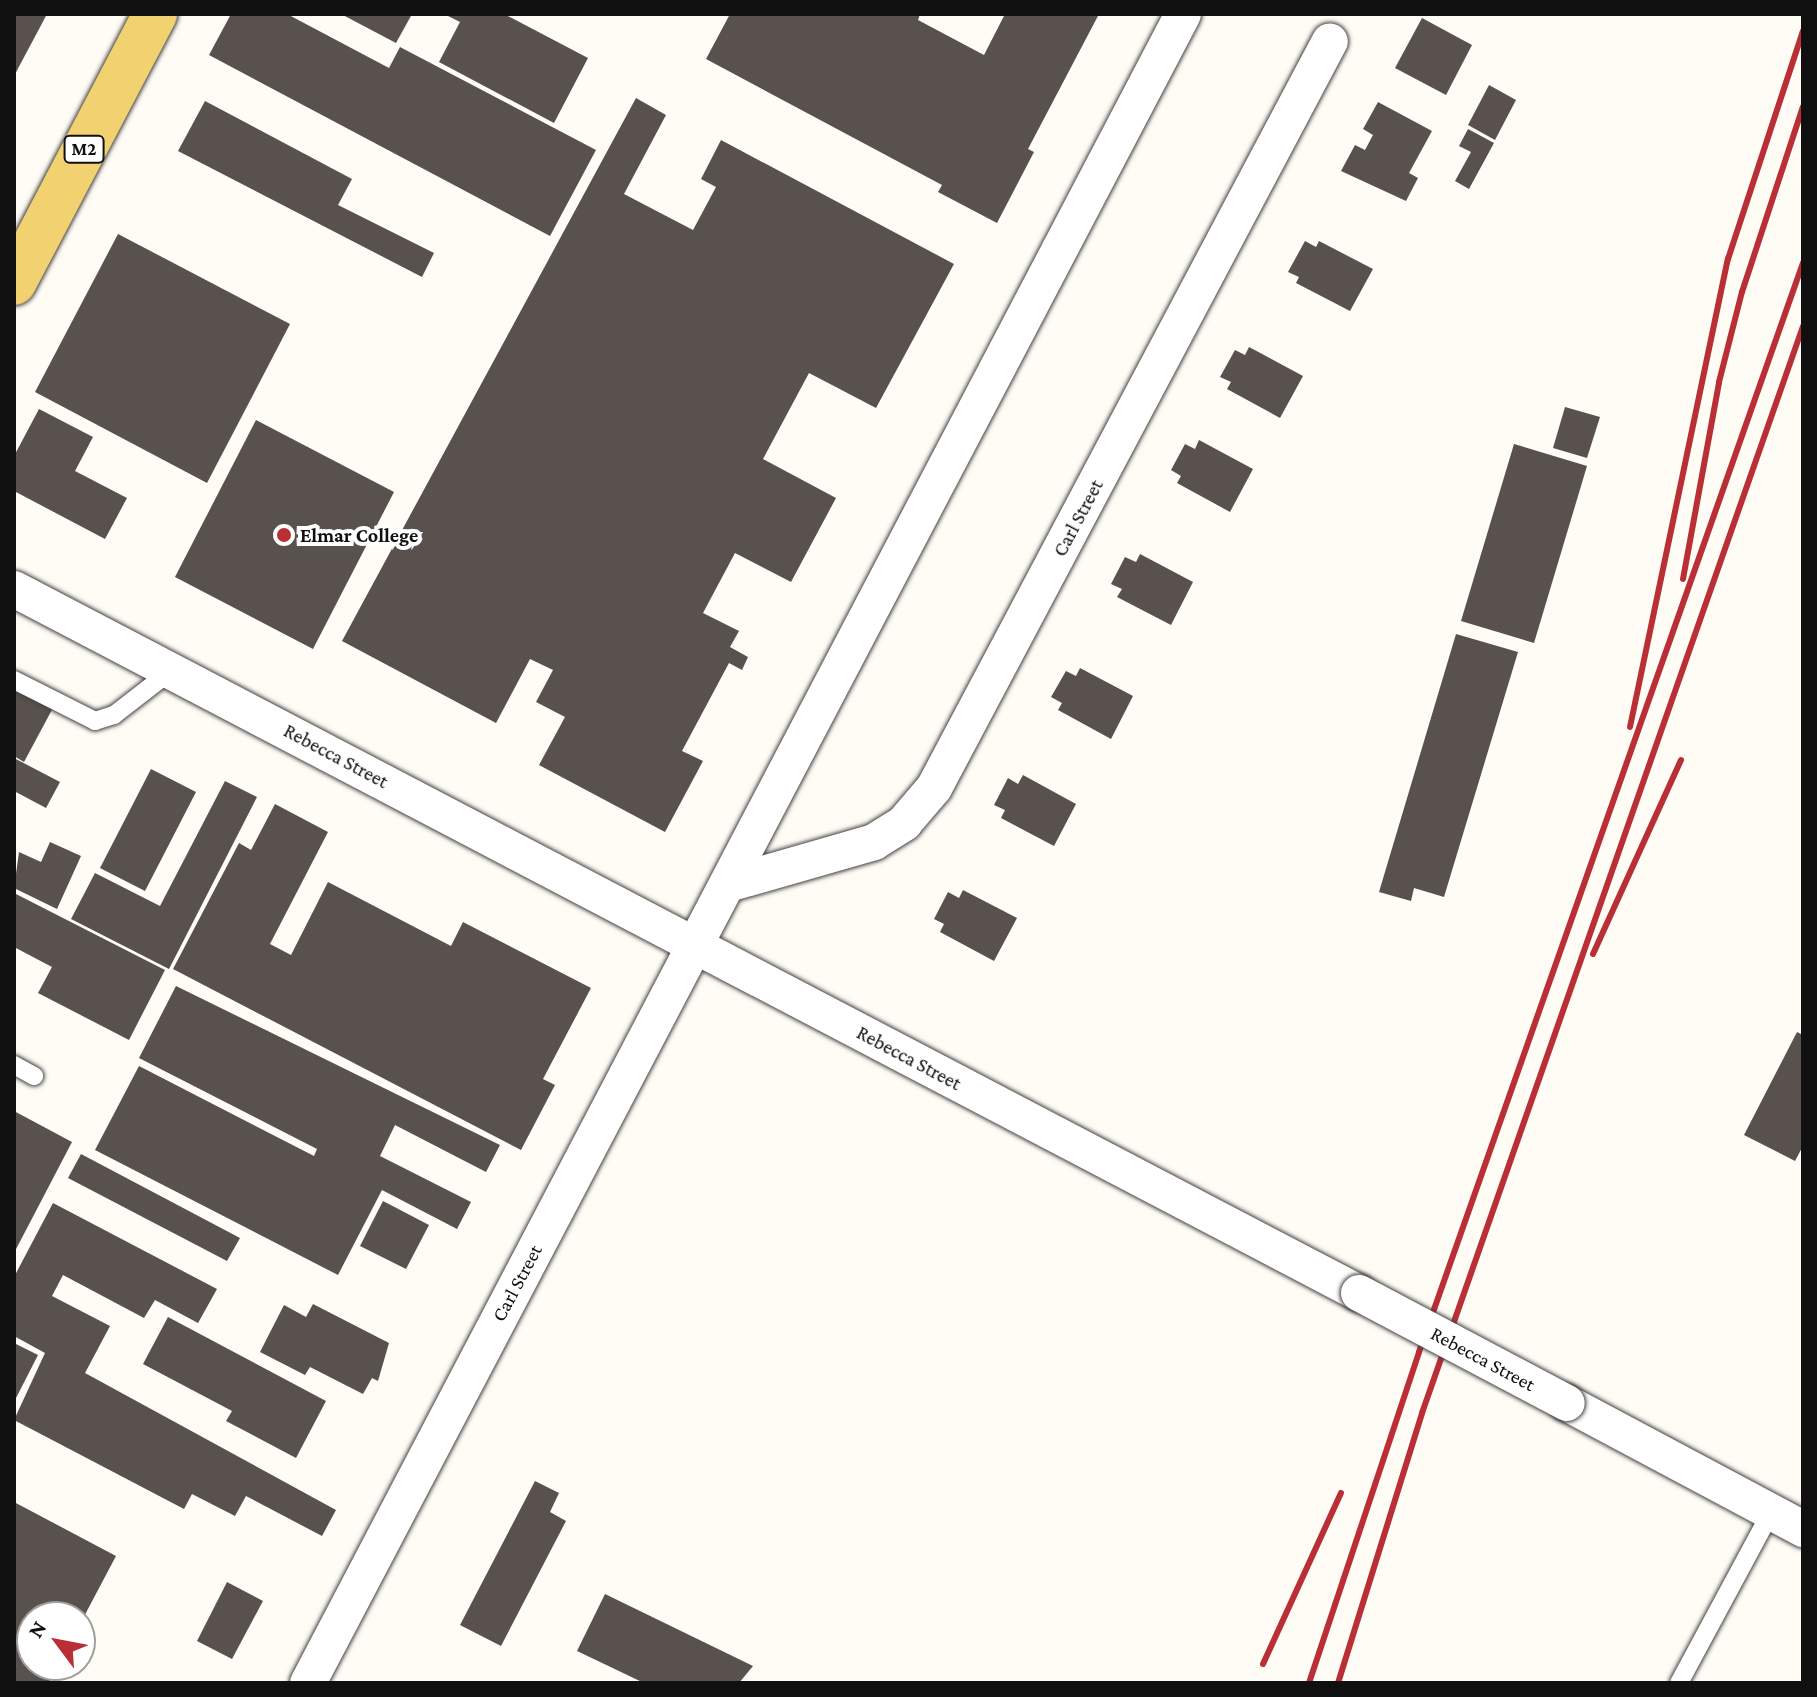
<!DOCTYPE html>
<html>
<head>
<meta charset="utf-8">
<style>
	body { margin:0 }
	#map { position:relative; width:1817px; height:1697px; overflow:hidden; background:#fefcf4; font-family:"Crimson Pro",serif }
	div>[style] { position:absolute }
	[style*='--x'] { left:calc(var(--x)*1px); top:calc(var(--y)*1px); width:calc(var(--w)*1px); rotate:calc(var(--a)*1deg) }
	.building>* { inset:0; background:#58514d }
	.roads { filter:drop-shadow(0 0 2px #434343) drop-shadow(0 0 2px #434343) }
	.lane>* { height:18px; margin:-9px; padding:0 9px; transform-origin:9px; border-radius:9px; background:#fff }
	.street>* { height:36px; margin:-18px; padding:0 18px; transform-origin:18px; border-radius:18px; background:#fff }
	.primary>* { height:44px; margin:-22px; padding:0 22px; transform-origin:22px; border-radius:22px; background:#f2d170 }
	.rail>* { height:6px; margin:-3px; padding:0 3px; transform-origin:3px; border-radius:3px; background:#ba2e36 }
	.bridges { filter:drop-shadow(0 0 2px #434343) drop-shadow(0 0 2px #434343) }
	.street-bridge>* { height:36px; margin:-18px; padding:0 18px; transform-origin:18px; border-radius:18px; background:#fff }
	.dots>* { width:22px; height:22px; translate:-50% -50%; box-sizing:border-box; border:4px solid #fff; border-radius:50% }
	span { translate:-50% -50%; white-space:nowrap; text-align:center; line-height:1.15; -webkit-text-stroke:8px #fff; paint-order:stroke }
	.shield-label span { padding:2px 6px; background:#fff; border:2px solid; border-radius:6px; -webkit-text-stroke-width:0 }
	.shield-label { font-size:18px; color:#101010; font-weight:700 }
	.street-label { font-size:20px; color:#101010 }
	.poi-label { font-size:20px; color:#101010; font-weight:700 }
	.left { translate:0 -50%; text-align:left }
	.frame { position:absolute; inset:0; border:16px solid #101010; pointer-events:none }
	.north { position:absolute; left:16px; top:1601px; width:80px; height:80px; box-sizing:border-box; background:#fff; border:2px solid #9f9f9f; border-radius:50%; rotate:302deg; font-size:22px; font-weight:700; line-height:32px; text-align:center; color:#101010 }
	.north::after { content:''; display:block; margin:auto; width:28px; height:36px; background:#ba2e36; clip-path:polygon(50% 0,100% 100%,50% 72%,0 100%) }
</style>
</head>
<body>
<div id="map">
	<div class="building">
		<div style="clip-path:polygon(14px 14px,47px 14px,14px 76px)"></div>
		<div style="clip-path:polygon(231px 14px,287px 14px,389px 68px,400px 47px,596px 150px,550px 236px,209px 55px)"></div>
		<div style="clip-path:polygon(341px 14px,412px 14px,396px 43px)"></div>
		<div style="clip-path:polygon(444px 14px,504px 14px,588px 58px,554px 123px,439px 62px,460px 22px)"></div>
		<div style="clip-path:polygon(730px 14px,920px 14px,918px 20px,984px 55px,1005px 14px,1099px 14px,1028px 149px,1034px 152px,997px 223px,938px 192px,942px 185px,706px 59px)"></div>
		<div style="clip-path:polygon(1422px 18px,1472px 45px,1446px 95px,1395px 68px)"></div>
		<div style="clip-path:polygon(1489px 85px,1516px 100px,1495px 140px,1468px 125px)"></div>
		<div style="clip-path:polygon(636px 98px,666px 115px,624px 194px,693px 230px,716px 187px,701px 179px,721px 140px,954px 264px,876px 408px,809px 373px,763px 459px,836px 498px,791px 582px,735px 553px,703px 613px,739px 631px,730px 647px,748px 657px,742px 670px,729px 663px,682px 751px,703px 761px,665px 832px,539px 765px,565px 717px,536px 702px,553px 670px,530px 659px,496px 723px,342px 641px)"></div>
		<div style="clip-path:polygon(205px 101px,352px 179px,338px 205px,434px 253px,422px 277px,178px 151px)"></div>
		<div style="clip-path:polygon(1378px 102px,1432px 131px,1409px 173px,1418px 178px,1406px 201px,1341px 171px,1355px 145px,1365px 150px,1373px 135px,1363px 129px)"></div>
		<div style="clip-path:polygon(1468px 129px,1494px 143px,1469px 189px,1455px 181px,1471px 152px,1459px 146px)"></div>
		<div style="clip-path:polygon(118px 234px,290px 324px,207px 483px,35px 392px)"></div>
		<div style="clip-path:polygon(1305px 241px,1316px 247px,1319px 241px,1373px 269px,1350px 311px,1296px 283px,1299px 277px,1288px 272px)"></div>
		<div style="clip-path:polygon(1249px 347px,1303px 376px,1280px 418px,1227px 389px,1231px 382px,1220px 377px,1235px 350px,1245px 355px)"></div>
		<div style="clip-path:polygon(1565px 407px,1600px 417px,1587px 458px,1553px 448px)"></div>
		<div style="clip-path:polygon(39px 409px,93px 437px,75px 471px,127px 498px,105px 539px,14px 491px,14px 456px)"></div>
		<div style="clip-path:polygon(256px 420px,394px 492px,313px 649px,175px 577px)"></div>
		<div style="clip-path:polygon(1199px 440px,1253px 469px,1230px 512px,1177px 483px,1181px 476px,1171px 470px,1185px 444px,1195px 449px)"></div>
		<div style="clip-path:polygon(1514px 444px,1587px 466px,1534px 643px,1461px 621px)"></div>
		<div style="clip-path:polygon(1140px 554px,1193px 582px,1171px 625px,1117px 597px,1122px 589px,1111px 584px,1125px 557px,1136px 562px)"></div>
		<div style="clip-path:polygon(1456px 634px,1518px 652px,1444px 897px,1414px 888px,1411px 901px,1379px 892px)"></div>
		<div style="clip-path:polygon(1080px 668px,1133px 696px,1111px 739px,1058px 710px,1062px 703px,1051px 697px,1066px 671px,1076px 676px)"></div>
		<div style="clip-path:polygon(14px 684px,54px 706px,24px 762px,14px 756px)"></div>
		<div style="clip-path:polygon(14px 758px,60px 782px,46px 808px,14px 791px)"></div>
		<div style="clip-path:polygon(151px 769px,196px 792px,145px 891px,100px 868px)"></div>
		<div style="clip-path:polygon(1023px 775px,1076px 804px,1054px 846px,1001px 818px,1005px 810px,994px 805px,1008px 778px,1018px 784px)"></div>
		<div style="clip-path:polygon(225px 781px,257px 797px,169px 969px,71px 919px,95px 873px,160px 906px)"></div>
		<div style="clip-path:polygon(275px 804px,328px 832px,270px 944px,291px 955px,328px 882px,451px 946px,463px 922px,591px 988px,543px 1079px,555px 1085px,521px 1150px,173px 969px,239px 843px,251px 850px)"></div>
		<div style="clip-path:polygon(50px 842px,81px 856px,57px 909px,14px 888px,19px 852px,41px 862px)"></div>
		<div style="clip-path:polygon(963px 890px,1017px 918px,994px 961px,940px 932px,944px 924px,934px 919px,948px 892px,959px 898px)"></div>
		<div style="clip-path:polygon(14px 893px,165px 970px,129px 1040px,38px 993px,52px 967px,14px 947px)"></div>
		<div style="clip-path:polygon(176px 986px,500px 1145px,486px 1172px,395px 1125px,380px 1156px,471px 1202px,457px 1229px,382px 1190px,338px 1275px,95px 1150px,139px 1066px,314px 1156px,317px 1149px,139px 1058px)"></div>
		<div style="clip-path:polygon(1797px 1032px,1803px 1035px,1803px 1146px,1795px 1161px,1744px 1135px)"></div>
		<div style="clip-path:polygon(14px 1111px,72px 1142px,14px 1253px)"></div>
		<div style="clip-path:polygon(81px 1154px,240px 1238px,227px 1261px,68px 1178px)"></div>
		<div style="clip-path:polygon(383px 1201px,429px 1225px,406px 1269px,360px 1246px)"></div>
		<div style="clip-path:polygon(53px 1203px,217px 1289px,198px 1323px,155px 1300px,144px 1318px,63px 1275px,52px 1296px,110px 1326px,85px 1373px,336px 1510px,322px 1536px,246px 1496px,235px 1516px,192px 1494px,184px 1509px,14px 1420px,45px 1353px,14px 1336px,14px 1277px)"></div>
		<div style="clip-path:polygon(313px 1304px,389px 1343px,378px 1381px,372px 1378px,363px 1394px,310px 1367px,305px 1375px,260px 1352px,284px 1305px,306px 1317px)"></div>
		<div style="clip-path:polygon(168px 1317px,326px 1401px,296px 1458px,226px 1421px,232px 1411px,143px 1364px)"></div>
		<div style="clip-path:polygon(14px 1343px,38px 1355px,14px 1402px)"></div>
		<div style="clip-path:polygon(535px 1481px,559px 1493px,550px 1512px,566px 1521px,501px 1646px,460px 1625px)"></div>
		<div style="clip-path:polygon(14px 1502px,116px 1556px,80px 1624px,80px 1617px,32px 1617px,32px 1665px,58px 1665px,49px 1683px,14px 1683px)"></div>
		<div style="clip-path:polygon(227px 1582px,263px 1601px,232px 1659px,197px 1641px)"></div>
		<div style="clip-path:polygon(605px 1594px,753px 1666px,739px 1683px,644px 1683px,577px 1651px)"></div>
	</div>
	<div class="roads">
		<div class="lane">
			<div style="--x:14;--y:680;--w:91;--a:26.8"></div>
			<div style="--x:95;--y:721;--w:20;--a:-18"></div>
			<div style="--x:114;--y:715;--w:73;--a:-37.8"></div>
			<div style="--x:14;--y:1065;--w:23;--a:29"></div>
			<div style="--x:1679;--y:1683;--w:194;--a:-61.7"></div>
		</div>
		<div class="street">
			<div style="--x:14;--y:589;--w:1518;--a:27.63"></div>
			<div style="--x:728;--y:884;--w:152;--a:-16"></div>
			<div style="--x:874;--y:842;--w:36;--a:-32"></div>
			<div style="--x:904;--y:823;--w:46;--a:-49.4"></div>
			<div style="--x:934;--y:788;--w:845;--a:-62.07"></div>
			<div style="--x:1567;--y:1403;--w:268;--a:28.1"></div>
			<div style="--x:308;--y:1683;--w:1884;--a:-62.33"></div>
		</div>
		<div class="primary">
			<div style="--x:14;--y:283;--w:304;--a:-62.3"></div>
		</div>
	</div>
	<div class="rail">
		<div style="--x:1683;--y:579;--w:200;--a:-79.6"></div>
		<div style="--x:1719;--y:382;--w:93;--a:-75.7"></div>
		<div style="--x:1742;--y:292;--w:195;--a:-71.8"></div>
		<div style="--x:1630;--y:727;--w:478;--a:-78.2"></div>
		<div style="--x:1728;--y:259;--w:240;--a:-71.8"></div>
		<div style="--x:1593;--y:954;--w:213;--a:-65.6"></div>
		<div style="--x:1263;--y:1664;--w:188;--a:-65.5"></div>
		<div style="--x:1309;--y:1683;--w:349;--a:-71.6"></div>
		<div style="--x:1419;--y:1352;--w:1155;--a:-70.58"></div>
		<div style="--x:1338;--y:1683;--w:283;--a:-72.7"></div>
		<div style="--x:1422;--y:1413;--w:1152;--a:-70.68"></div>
	</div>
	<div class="bridges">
		<div class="street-bridge">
			<div style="--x:1359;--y:1293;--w:235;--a:27.9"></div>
		</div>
	</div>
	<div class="dots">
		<div style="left:284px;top:535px;background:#ba2e36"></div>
	</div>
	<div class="shield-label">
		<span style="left:84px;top:149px">M2</span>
	</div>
	<div class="street-label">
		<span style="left:1078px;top:518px;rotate:-62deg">Carl Street</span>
		<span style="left:336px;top:756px;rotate:28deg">Rebecca Street</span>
		<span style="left:909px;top:1058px;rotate:28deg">Rebecca Street</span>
		<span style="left:517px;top:1283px;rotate:-62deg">Carl Street</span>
		<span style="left:1483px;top:1359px;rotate:28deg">Rebecca Street</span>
	</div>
	<div class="poi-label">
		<span class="left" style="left:300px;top:535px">Elmar College</span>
	</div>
	<div class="frame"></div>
	<div class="north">N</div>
</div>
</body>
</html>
